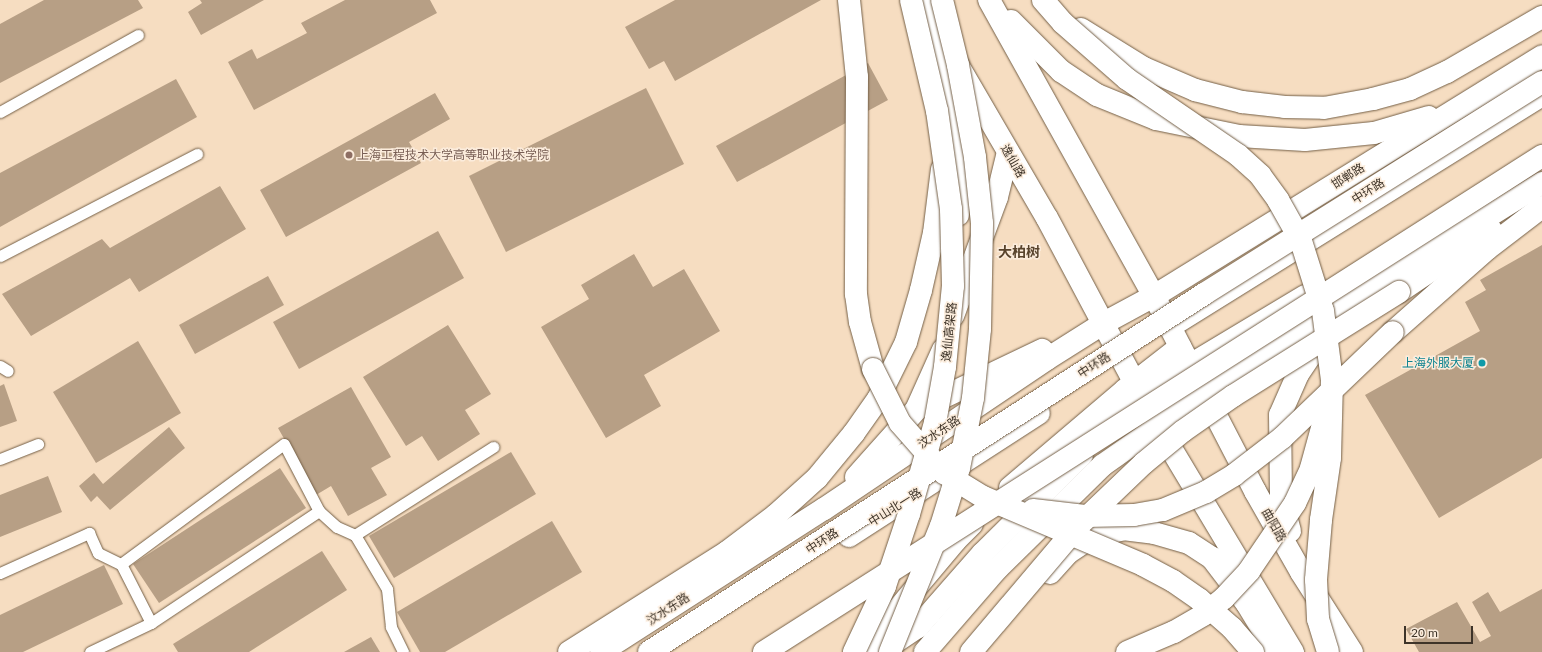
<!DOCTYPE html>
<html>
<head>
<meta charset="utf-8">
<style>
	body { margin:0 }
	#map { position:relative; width:1542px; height:652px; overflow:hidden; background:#f6ddc1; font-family:Lato,"Noto Sans SC",sans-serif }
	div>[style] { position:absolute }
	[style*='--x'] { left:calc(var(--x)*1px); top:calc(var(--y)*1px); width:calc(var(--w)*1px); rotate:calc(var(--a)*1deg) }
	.building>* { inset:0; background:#b79f85 }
	.roads { filter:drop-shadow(0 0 1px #745f46) drop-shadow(0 0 1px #745f46) }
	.service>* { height:11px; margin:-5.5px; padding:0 5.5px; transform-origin:5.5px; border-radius:5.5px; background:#fff }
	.primary>* { height:22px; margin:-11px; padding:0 11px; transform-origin:11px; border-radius:11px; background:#fff }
	.trunk>* { height:22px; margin:-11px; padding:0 11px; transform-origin:11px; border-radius:11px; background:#fff }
	.bridges { filter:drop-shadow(0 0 1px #745f46) drop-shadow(0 0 1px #745f46) }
	.trunk-bridge>* { height:22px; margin:-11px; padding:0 11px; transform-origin:11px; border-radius:11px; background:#fff }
	.dots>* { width:11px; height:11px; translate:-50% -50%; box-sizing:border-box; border:2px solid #fbecdc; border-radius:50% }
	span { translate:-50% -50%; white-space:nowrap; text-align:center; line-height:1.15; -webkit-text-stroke:3px #fbecdc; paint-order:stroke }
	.education-label { font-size:12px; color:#785e54 }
	.left { translate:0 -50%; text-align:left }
	.street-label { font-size:12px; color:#3e3429 }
	.culture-label { font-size:12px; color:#0d838f }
	.right { translate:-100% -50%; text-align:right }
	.quarter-label { font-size:14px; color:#58432c; font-weight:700 }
	.scale { position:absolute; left:1404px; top:626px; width:69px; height:18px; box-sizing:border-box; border:2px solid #3e3429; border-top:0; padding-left:5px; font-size:12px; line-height:14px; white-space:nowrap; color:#3e3429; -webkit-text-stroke:3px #fbecdc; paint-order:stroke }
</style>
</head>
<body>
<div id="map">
	<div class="building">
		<div style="clip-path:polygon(44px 0,138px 0,143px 8px,0 83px,0 24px)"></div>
		<div style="clip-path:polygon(200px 0,264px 0,201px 35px,188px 12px,202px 3px)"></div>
		<div style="clip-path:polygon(345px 0,430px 0,437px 13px,254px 110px,228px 62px,252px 49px,257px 59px,307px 33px,301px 23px)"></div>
		<div style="clip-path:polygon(675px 0,821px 0,675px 81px,664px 61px,649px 69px,625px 27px)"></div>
		<div style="clip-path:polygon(868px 63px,888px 100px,737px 182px,716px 146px)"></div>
		<div style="clip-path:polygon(176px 79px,197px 117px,0 227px,0 173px)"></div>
		<div style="clip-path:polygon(646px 88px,684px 164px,506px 252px,469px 176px)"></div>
		<div style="clip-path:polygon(435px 93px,450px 119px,409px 142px,421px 163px,286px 237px,260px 190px)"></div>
		<div style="clip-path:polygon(220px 186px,246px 229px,139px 292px,130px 278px,31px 336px,2px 294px,102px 239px,110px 248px)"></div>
		<div style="clip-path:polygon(438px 231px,464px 278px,299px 369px,273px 322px)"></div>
		<div style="clip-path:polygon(1542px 245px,1542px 458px,1439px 518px,1365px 395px,1480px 331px,1465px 302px,1486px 290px,1480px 280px)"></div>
		<div style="clip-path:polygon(634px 254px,653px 287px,684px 269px,720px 331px,644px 375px,661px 406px,606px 438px,541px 327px,589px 299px,581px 285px)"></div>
		<div style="clip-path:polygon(268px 276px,284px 305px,195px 354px,179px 325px)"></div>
		<div style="clip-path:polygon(448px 325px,491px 394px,465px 410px,480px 434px,438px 461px,422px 436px,406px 446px,363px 377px)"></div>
		<div style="clip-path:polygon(138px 341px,181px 413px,96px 463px,53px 392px)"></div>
		<div style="clip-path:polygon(4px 384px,17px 421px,0 427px,0 386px)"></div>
		<div style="clip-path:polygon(351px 387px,391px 457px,371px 468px,387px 495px,348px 516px,331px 486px,316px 495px,278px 428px)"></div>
		<div style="clip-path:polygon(169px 427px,185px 448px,110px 510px,97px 496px,91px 502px,79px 486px,94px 473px,103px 484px)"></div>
		<div style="clip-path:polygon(511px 452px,536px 494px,394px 578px,369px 536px)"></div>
		<div style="clip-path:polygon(280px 468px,306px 508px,159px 603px,133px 564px)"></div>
		<div style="clip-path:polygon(48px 476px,62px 512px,0 537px,0 495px)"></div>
		<div style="clip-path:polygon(552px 521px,582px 572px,445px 652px,420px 652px,397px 612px)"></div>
		<div style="clip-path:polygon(322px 551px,347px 590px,249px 652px,178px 652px,173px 644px)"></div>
		<div style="clip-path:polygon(104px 565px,123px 604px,23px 652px,0 652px,0 615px)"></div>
		<div style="clip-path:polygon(1542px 589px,1542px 652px,1419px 652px,1406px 629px,1457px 602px,1480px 642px,1491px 636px,1472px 602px,1488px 592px,1500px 612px)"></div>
		<div style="clip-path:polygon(371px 637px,380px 652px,344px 652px)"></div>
	</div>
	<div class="roads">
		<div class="service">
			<div style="--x:0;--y:112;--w:158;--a:-29.2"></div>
			<div style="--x:0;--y:256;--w:222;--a:-27.4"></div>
			<div style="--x:0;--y:366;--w:9;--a:32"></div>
			<div style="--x:0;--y:459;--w:41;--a:-21.5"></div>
			<div style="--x:355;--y:535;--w:164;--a:-32.5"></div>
			<div style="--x:121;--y:564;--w:66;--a:63"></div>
			<div style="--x:151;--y:623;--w:202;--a:-33.7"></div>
			<div style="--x:0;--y:573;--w:98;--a:-24.2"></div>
			<div style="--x:89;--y:533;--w:22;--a:66"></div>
			<div style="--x:98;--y:553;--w:25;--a:26"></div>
			<div style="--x:121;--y:564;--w:202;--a:-36.4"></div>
			<div style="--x:284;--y:444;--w:76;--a:62.4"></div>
			<div style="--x:319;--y:511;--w:24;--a:42"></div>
			<div style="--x:337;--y:527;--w:20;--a:24"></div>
			<div style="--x:355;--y:535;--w:63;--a:59.3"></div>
			<div style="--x:387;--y:589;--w:38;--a:84"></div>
			<div style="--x:391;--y:627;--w:28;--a:64"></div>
			<div style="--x:90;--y:652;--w:68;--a:-25.4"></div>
		</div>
		<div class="primary">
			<div style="--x:920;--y:0;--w:252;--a:59.8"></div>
			<div style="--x:1047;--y:218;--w:234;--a:62"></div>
			<div style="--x:1157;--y:425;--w:265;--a:59.1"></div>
			<div style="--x:989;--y:0;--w:339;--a:60.9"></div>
			<div style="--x:1154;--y:296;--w:220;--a:62.6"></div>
			<div style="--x:1255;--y:491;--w:93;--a:60.4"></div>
			<div style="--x:1301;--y:572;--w:95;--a:57.5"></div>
			<div style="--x:1011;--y:21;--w:71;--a:45"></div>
			<div style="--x:1061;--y:71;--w:43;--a:33.7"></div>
			<div style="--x:1097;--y:95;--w:64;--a:22.1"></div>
			<div style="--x:1156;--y:119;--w:85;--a:11.6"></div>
			<div style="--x:1239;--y:136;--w:66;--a:3.5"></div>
			<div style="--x:1305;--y:140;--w:69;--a:-5.8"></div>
			<div style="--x:1374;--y:133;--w:57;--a:-16.2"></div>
			<div style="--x:941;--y:50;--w:102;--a:79.2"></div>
			<div style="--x:960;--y:150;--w:65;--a:91.8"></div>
			<div style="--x:953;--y:316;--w:127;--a:-69.7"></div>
			<div style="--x:997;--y:197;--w:46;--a:-76.3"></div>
			<div style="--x:1176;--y:323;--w:431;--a:-31.9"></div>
			<div style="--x:925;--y:406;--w:130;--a:-25.6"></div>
			<div style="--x:1110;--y:426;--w:45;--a:-45"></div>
			<div style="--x:1142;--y:394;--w:190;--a:-31"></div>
			<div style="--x:856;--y:477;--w:90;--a:-48.2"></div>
			<div style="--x:916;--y:410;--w:66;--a:-65.8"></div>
			<div style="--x:1010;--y:488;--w:151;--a:-40.4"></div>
			<div style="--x:1125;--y:390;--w:70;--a:-38"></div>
			<div style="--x:1290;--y:531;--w:35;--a:-105"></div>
			<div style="--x:1281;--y:497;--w:82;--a:-90.7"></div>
			<div style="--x:1280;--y:415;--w:45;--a:-66.3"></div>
			<div style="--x:1298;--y:374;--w:40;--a:-56"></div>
			<div style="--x:849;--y:536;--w:226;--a:-32.9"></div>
			<div style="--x:1050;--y:573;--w:27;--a:-48"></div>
			<div style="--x:1068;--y:553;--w:29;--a:-34"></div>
			<div style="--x:1092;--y:537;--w:32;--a:-14"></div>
			<div style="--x:1123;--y:529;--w:31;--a:7"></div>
			<div style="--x:1154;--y:533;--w:36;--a:16"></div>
			<div style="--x:1189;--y:543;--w:27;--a:33"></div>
			<div style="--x:1212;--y:558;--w:58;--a:52.7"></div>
			<div style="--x:1247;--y:604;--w:56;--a:58.9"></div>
			<div style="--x:885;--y:649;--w:40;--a:-34"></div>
			<div style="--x:918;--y:627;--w:98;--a:-48.7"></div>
			<div style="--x:983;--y:553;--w:139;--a:-44.7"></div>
			<div style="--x:601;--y:652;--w:265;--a:-32.7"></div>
			<div style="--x:824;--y:509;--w:269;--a:-33.9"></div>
			<div style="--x:1047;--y:359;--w:67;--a:-32.3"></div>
			<div style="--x:1104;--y:323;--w:57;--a:-28.4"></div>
			<div style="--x:1154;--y:296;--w:456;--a:-31.7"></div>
			<div style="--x:862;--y:652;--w:145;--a:-50"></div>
			<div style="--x:955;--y:541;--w:24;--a:-45"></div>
			<div style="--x:925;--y:652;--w:110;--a:-49.1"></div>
			<div style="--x:997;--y:569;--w:148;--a:-44.5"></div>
			<div style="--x:1103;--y:465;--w:123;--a:-35.1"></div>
			<div style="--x:1204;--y:394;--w:398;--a:-32"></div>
		</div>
		<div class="trunk">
			<div style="--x:849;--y:0;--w:77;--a:84.1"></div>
			<div style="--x:857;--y:77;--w:217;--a:90.3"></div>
			<div style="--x:856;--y:294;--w:28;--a:82"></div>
			<div style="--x:860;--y:322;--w:49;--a:74.5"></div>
			<div style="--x:1081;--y:29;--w:74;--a:31.8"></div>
			<div style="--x:1144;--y:68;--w:56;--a:23.3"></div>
			<div style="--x:1195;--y:90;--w:49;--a:14.3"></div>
			<div style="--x:1242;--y:102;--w:43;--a:6.6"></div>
			<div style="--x:1285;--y:107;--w:39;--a:1"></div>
			<div style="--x:1324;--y:108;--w:50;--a:-10.4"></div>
			<div style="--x:1373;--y:99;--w:38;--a:-15"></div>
			<div style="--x:1410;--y:89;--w:41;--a:-24.7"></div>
			<div style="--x:1447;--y:72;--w:110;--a:-30.1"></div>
			<div style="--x:1399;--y:292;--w:111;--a:-34"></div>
			<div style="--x:1393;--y:332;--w:125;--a:-41.4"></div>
			<div style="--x:1487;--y:249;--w:69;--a:-37.4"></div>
			<div style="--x:569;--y:652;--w:187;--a:-32.3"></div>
			<div style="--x:727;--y:552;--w:61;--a:-37.1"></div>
			<div style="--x:776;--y:515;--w:55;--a:-42.1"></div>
			<div style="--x:817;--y:478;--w:58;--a:-50.6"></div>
			<div style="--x:854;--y:433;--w:42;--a:-54.8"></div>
			<div style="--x:878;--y:399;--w:64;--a:-63.8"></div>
			<div style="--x:906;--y:342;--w:54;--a:-73.9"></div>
			<div style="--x:921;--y:290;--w:58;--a:-77.2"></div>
			<div style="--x:934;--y:233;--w:64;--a:-82.9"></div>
		</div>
	</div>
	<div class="bridges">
		<div class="trunk-bridge">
			<div style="--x:1043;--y:0;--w:30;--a:49"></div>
			<div style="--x:1063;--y:23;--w:85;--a:41.2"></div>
			<div style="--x:1127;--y:79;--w:135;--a:34.4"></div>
			<div style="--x:1238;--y:155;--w:30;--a:42"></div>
			<div style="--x:1260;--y:175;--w:31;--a:54"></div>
			<div style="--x:1278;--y:200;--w:47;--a:60.7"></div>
			<div style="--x:1301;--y:241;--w:73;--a:72.6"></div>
			<div style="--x:1323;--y:311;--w:70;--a:82.6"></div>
			<div style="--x:1332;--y:380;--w:78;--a:91.5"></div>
			<div style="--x:1330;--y:458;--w:63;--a:98.3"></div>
			<div style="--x:1321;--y:520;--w:60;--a:94.8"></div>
			<div style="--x:1316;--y:580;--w:39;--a:87"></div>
			<div style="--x:1318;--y:619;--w:34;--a:73"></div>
			<div style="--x:873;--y:369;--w:60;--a:63.4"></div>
			<div style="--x:900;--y:423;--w:67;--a:48.7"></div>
			<div style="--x:944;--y:473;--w:46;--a:31.6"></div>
			<div style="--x:983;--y:497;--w:174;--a:23"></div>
			<div style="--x:1143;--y:565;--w:34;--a:28"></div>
			<div style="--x:1173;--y:581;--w:32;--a:35"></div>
			<div style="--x:1199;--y:599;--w:44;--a:41.3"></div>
			<div style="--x:1232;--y:628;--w:32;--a:49"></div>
			<div style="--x:1033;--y:510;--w:52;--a:6.6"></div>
			<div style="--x:1085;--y:516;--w:49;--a:-1.2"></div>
			<div style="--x:1134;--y:515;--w:29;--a:-10"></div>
			<div style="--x:1163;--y:510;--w:47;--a:-22.7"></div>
			<div style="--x:1206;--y:492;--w:33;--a:-31"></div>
			<div style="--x:1234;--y:475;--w:61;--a:-37.6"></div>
			<div style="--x:1282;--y:438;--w:153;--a:-43.7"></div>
			<div style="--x:649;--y:652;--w:660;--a:-32.82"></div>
			<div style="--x:1204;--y:294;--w:399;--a:-32.1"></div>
			<div style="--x:764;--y:652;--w:923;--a:-32.52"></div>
			<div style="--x:854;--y:652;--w:73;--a:-64.8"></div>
			<div style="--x:885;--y:586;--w:76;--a:-71.6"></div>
			<div style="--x:909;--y:514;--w:95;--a:-74.1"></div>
			<div style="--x:935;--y:423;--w:57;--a:-79.9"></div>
			<div style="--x:945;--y:367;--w:81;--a:-84.4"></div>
			<div style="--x:953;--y:286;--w:77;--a:-91.5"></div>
			<div style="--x:951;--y:209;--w:99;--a:-98.1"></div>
			<div style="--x:937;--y:111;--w:114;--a:-103.2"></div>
			<div style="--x:890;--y:652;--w:136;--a:-68"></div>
			<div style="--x:941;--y:526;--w:61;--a:-72.8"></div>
			<div style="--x:959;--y:468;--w:71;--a:-78.7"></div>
			<div style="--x:973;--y:398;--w:69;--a:-84.2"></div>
			<div style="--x:980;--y:329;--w:106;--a:-88.9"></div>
			<div style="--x:982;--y:223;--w:66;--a:-96.1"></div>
			<div style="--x:975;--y:157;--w:94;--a:-100.5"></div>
			<div style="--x:958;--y:65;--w:67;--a:-103.8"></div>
			<div style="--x:971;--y:652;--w:165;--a:-49.7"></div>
			<div style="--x:1078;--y:526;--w:91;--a:-43.7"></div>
			<div style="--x:1144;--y:463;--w:50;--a:-39.4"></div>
			<div style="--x:1183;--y:431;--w:61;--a:-35"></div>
			<div style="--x:1233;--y:396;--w:196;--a:-32.1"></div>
			<div style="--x:1127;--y:652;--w:51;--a:-23.1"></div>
			<div style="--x:1174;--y:632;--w:34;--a:-30"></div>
			<div style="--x:1203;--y:615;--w:27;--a:-39"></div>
			<div style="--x:1224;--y:598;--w:37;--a:-47"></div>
			<div style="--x:1249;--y:571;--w:82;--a:-55.9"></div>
			<div style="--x:1295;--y:503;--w:38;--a:-65"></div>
			<div style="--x:1311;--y:468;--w:46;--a:-74.7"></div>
		</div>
	</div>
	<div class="dots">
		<div style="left:349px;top:155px;background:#8d6e63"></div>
		<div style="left:1482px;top:363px;background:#0f9aa8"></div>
	</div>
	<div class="education-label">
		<span class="left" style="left:357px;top:155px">上海工程技术大学高等职业技术学院</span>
	</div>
	<div class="street-label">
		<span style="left:1013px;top:161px;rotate:60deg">逸仙路</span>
		<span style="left:1348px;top:176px;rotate:-32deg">邯郸路</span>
		<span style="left:1368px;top:191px;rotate:-32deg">中环路</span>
		<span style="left:949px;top:332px;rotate:-84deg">逸仙高架路</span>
		<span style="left:1094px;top:365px;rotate:-33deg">中环路</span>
		<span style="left:939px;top:432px;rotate:-34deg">汶水东路</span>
		<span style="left:895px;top:507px;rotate:-32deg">中山北一路</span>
		<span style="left:1274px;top:525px;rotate:60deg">曲阳路</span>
		<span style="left:822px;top:541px;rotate:-33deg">中环路</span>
		<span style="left:668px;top:609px;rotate:-33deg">汶水东路</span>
	</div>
	<div class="culture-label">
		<span class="right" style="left:1474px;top:363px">上海外服大厦</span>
	</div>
	<div class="quarter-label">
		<span style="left:1019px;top:252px">大柏树</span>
	</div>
	<div class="scale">20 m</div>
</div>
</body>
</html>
